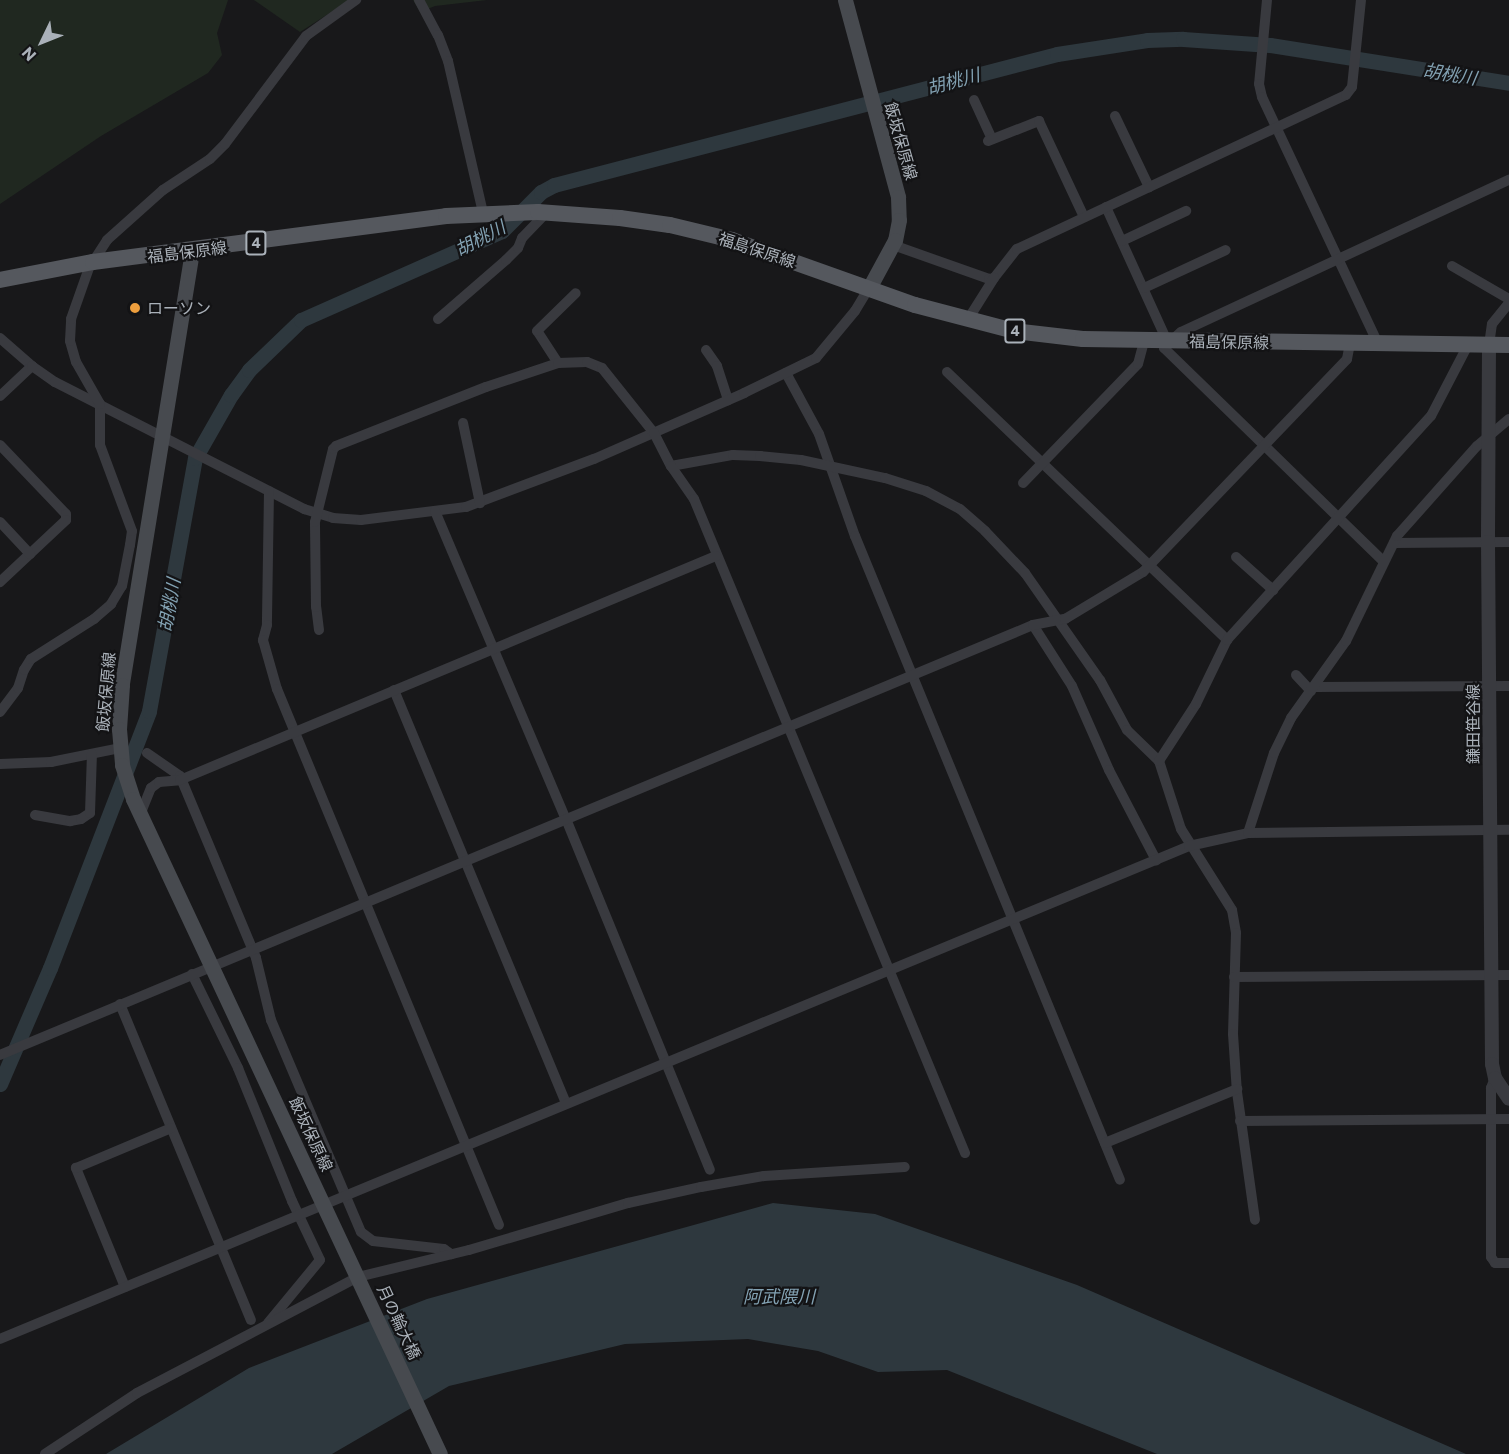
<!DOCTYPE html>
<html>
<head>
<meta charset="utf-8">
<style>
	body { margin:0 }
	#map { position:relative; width:1509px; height:1454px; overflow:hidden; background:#18181a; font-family:Commissioner,"Noto Sans JP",sans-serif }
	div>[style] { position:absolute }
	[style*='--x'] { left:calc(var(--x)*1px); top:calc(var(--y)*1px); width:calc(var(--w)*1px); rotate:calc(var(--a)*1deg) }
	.green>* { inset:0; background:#202820 }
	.water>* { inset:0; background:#2e383e }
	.river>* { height:15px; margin:-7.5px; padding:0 7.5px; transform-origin:7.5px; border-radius:7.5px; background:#2e383e }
	.minor>* { height:10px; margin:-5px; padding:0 5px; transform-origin:5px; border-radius:5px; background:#393a3f }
	.tertiary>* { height:14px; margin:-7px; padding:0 7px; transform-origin:7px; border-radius:7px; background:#393a3f }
	.secondary>* { height:15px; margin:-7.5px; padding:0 7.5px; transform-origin:7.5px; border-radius:7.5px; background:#474a4f }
	.primary>* { height:16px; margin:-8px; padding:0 8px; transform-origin:8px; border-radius:8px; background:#55585e }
	.dots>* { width:16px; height:16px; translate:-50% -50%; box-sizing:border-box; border:3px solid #131315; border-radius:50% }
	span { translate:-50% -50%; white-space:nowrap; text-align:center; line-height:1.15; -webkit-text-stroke:4.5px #131315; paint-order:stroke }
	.shield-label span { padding:2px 4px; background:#131315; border:2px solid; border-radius:4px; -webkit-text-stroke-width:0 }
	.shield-label { font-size:15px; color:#aab1b9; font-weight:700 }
	.street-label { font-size:16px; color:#aab1b9 }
	.poi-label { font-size:16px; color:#aab1b9 }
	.left { translate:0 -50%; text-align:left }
	.water-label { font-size:18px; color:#83a2b3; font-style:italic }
	.north { position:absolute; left:12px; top:12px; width:60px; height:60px; -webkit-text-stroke:4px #131315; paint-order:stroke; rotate:227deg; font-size:16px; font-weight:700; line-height:24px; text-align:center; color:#aab1b9 }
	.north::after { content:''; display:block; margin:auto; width:21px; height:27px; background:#aab1b9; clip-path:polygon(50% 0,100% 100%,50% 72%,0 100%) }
</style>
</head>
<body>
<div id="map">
	<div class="green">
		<div style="clip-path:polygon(0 0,228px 0,217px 33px,222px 55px,208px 73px,101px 136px,0 204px)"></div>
		<div style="clip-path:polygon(254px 0,350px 0,300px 32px)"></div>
		<div style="clip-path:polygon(413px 0,487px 0,435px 6px,420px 12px)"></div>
	</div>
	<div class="water">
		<div style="clip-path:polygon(773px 1203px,875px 1214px,1077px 1285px,1466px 1454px,1157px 1454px,947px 1370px,878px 1372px,818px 1351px,748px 1339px,625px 1344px,449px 1386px,332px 1454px,106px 1454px,249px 1368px,427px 1299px)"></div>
	</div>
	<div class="river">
		<div style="--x:0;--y:1084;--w:126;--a:-66.7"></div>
		<div style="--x:50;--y:968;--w:275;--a:-68.9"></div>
		<div style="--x:149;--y:711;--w:257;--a:-79.7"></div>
		<div style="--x:195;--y:458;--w:73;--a:-60.3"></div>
		<div style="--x:231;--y:395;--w:31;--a:-54"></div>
		<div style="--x:249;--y:370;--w:72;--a:-43.9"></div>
		<div style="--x:301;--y:320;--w:220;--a:-23.9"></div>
		<div style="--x:502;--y:231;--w:55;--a:-45"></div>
		<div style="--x:541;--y:192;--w:15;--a:-28"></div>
		<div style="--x:554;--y:185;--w:520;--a:-14.6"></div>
		<div style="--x:1057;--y:54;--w:91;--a:-8.8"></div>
		<div style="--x:1147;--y:40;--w:36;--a:-2"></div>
		<div style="--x:1183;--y:39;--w:87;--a:3.9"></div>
		<div style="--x:1270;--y:45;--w:242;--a:9"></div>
	</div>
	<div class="minor">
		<div style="--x:419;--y:0;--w:40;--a:62"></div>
		<div style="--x:438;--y:35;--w:28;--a:69"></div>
		<div style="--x:448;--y:61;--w:156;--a:77"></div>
		<div style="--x:1267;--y:0;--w:84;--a:95.4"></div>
		<div style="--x:1259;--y:84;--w:13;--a:77"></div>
		<div style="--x:1262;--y:97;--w:273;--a:64.8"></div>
		<div style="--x:974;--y:100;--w:43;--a:65.2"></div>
		<div style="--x:1115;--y:116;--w:79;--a:64.4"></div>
		<div style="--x:988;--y:141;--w:55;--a:-21.4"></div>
		<div style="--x:1039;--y:121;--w:106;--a:64.9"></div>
		<div style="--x:1106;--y:207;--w:147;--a:65.5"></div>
		<div style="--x:1122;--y:241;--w:71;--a:-25.1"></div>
		<div style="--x:893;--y:245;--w:102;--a:19.5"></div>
		<div style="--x:989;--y:279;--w:5;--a:-11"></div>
		<div style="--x:994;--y:278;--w:37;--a:-52"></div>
		<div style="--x:1017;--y:249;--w:363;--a:-25.1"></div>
		<div style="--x:1346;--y:95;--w:10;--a:-53"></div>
		<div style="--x:1352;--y:87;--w:87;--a:-84.1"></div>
		<div style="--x:1452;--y:266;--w:66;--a:30.1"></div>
		<div style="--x:1144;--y:288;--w:90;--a:-24.9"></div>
		<div style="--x:438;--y:319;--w:90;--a:-40.9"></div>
		<div style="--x:506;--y:260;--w:17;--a:-45"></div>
		<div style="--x:518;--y:248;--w:11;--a:-68"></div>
		<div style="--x:522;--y:238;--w:35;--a:-46"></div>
		<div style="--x:967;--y:321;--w:51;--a:-57.9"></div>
		<div style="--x:0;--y:338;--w:43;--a:41.2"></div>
		<div style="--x:1163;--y:341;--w:7;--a:82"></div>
		<div style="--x:1164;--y:348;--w:305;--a:44.2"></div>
		<div style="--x:1171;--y:341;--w:13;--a:-42"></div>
		<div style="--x:1181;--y:332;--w:362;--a:-24.9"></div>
		<div style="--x:1489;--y:345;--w:21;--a:-82"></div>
		<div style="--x:1492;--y:324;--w:27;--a:-51"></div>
		<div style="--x:706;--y:350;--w:19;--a:55"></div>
		<div style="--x:717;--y:366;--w:36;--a:72"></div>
		<div style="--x:558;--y:363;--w:38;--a:-123"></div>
		<div style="--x:537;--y:331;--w:54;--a:-44.3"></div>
		<div style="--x:947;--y:372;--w:388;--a:43.7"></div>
		<div style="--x:786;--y:373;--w:69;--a:61.6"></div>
		<div style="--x:819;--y:434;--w:108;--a:70.6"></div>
		<div style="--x:855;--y:536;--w:696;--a:67.63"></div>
		<div style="--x:0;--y:396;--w:44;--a:-43.2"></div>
		<div style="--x:32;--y:366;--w:28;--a:35"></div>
		<div style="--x:55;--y:382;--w:280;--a:27"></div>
		<div style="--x:304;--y:509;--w:30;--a:17"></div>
		<div style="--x:333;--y:518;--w:28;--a:4"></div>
		<div style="--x:361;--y:520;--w:106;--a:-7.1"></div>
		<div style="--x:466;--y:507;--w:137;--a:-20.6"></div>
		<div style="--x:594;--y:459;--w:164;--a:-23.7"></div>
		<div style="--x:744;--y:393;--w:80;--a:-25.9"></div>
		<div style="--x:816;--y:358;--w:61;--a:-50.3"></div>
		<div style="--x:855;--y:311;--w:27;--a:-59"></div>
		<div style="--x:463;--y:423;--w:82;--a:78"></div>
		<div style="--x:0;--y:445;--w:95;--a:46.3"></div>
		<div style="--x:66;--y:514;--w:6;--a:90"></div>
		<div style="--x:66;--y:520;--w:91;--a:136.8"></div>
		<div style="--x:671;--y:466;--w:63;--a:-10.1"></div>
		<div style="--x:733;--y:455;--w:27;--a:2"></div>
		<div style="--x:760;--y:456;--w:41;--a:5.6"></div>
		<div style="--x:801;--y:460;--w:86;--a:12.1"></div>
		<div style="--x:885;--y:478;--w:43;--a:17.6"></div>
		<div style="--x:926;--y:491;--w:38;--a:28"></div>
		<div style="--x:960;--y:509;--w:33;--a:41"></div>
		<div style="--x:985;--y:531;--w:58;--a:46.4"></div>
		<div style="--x:1025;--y:573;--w:131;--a:55"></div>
		<div style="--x:1100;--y:680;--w:57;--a:61.6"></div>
		<div style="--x:1127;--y:730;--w:45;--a:44.1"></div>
		<div style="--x:1159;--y:761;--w:71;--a:72.1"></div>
		<div style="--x:1181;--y:829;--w:96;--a:57.8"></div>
		<div style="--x:1232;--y:910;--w:23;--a:80"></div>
		<div style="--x:1236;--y:933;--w:101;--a:91.7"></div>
		<div style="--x:1233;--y:1034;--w:58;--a:86.1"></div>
		<div style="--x:1237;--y:1092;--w:129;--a:82"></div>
		<div style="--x:1023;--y:483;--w:165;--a:-46"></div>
		<div style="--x:1138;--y:364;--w:24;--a:-75"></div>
		<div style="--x:269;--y:491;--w:134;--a:90.9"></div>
		<div style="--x:267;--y:625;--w:16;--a:105"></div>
		<div style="--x:263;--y:640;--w:51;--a:74.1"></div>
		<div style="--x:277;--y:689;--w:580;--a:67.5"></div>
		<div style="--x:435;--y:511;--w:335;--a:67"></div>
		<div style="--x:566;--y:819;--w:379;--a:67.7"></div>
		<div style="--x:0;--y:522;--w:44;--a:46.8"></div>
		<div style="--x:1394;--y:543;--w:115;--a:-0.5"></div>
		<div style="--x:1236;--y:557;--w:50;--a:41.7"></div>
		<div style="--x:1033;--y:625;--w:72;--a:57.4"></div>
		<div style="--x:1072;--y:686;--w:92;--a:66.2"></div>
		<div style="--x:1109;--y:770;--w:102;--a:62.4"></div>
		<div style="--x:319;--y:630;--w:23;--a:-97"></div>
		<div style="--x:316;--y:607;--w:85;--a:-90.7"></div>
		<div style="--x:315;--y:522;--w:75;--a:-76.1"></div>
		<div style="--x:333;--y:449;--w:4;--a:-45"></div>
		<div style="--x:336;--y:446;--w:161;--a:-21.5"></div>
		<div style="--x:486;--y:387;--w:76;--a:-18.4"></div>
		<div style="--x:558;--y:363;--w:29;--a:-2"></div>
		<div style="--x:587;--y:362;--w:16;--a:22"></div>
		<div style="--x:602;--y:368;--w:83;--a:51.3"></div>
		<div style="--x:654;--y:433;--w:37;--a:63"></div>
		<div style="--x:671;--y:466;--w:40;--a:55.1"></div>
		<div style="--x:694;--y:499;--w:708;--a:67.49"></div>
		<div style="--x:1296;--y:675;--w:22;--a:47"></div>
		<div style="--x:1315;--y:687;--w:194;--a:-0.3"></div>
		<div style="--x:394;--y:690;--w:448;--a:67.4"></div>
		<div style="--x:0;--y:712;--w:30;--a:-53"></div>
		<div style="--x:18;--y:688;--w:19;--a:-72"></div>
		<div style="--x:24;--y:670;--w:13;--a:-58"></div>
		<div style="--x:31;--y:659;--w:75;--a:-32.4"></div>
		<div style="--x:94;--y:619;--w:23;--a:-41"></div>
		<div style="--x:111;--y:604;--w:21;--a:-59"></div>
		<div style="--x:122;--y:586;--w:42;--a:-79"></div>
		<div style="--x:130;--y:545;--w:14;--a:-82"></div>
		<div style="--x:132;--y:531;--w:92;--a:-110.4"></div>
		<div style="--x:100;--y:445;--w:41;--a:-90"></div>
		<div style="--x:100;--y:404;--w:48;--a:-119.7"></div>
		<div style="--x:76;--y:362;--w:22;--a:-106"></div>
		<div style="--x:70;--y:341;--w:22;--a:-87"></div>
		<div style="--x:71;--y:319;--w:54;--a:-70.6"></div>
		<div style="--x:89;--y:268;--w:33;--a:-57"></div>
		<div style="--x:107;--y:240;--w:75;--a:-41.8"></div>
		<div style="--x:163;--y:190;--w:56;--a:-33.4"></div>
		<div style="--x:210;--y:159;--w:21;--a:-45"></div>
		<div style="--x:225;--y:144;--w:135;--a:-53.1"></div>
		<div style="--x:306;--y:36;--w:62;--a:-35.8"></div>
		<div style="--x:147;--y:753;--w:40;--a:34.9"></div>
		<div style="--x:180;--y:776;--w:197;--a:67.3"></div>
		<div style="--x:256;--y:958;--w:64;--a:76.4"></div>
		<div style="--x:271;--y:1020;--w:230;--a:67"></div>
		<div style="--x:361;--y:1232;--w:15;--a:37"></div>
		<div style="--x:373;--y:1241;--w:71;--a:6.4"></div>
		<div style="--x:444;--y:1249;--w:9;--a:36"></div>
		<div style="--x:1159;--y:761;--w:68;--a:-57"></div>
		<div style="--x:1196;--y:704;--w:71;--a:-64.2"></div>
		<div style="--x:1227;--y:640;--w:303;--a:-47.7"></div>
		<div style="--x:1431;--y:416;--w:80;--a:-62.5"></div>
		<div style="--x:0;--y:764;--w:51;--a:-2.2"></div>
		<div style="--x:51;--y:762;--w:70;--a:-11.5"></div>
		<div style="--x:139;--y:812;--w:4;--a:-34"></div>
		<div style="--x:142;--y:810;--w:24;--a:-68"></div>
		<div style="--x:151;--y:788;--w:10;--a:-37"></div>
		<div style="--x:159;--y:782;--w:21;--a:-5"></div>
		<div style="--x:180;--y:780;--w:581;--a:-22.68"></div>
		<div style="--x:35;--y:815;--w:36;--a:10"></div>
		<div style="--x:70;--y:821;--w:11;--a:-10"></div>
		<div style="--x:81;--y:819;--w:11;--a:-34"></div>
		<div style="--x:90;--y:813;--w:59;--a:-88.1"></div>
		<div style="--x:1248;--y:833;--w:84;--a:-72"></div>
		<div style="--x:1274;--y:753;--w:39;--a:-64"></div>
		<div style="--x:1291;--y:718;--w:95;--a:-54.5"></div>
		<div style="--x:1346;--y:641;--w:117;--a:-64.1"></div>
		<div style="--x:1397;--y:536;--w:120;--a:-48.4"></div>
		<div style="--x:1477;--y:446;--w:42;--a:-40.2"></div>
		<div style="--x:192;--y:974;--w:105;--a:63.9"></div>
		<div style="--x:238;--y:1068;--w:144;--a:67.9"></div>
		<div style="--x:292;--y:1201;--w:65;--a:64.6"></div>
		<div style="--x:320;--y:1260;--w:82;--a:129.5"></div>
		<div style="--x:1234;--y:977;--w:275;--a:-0.4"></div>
		<div style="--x:120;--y:1004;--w:342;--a:67.5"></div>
		<div style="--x:0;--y:1055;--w:1119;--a:-22.6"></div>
		<div style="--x:1033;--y:625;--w:33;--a:-11"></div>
		<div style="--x:1065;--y:619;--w:91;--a:-31.1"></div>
		<div style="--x:1143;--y:572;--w:295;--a:-46.2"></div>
		<div style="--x:1347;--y:359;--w:16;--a:-79"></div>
		<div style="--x:1495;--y:1078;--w:11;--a:112"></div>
		<div style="--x:1491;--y:1088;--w:169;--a:90"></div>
		<div style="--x:1491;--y:1257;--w:7;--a:56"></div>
		<div style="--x:1495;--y:1263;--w:14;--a:0"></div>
		<div style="--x:1240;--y:1121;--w:269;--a:-0.4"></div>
		<div style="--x:1105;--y:1143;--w:143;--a:-22.2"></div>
		<div style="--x:125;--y:1287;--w:129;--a:-112.4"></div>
		<div style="--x:76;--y:1168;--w:103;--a:-22.8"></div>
		<div style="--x:0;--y:1339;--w:1287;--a:-22.52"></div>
		<div style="--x:1189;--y:846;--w:60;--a:-12.4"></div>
		<div style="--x:1248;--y:833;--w:261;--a:-0.7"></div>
		<div style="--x:45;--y:1454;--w:110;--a:-33.5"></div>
		<div style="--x:137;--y:1393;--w:250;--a:-27.7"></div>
		<div style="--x:358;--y:1277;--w:114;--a:-13.7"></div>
		<div style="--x:469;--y:1250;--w:166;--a:-16.5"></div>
		<div style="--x:628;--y:1203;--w:75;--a:-12.4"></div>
		<div style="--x:701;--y:1187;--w:64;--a:-9.9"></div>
		<div style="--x:764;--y:1176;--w:141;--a:-3.7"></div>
	</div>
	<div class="tertiary">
		<div style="--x:1489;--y:345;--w:197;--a:90.3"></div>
		<div style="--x:1488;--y:542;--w:522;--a:89.56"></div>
		<div style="--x:1492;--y:1064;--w:14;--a:78"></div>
		<div style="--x:1495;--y:1078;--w:25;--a:56"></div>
	</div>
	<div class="secondary">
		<div style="--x:845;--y:0;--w:204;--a:74.9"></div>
		<div style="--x:898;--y:197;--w:23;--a:88"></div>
		<div style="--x:899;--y:220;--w:20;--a:101"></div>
		<div style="--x:895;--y:240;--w:55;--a:118.4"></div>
		<div style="--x:192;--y:251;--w:440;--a:99.2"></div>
		<div style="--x:122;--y:685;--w:44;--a:93.9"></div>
		<div style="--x:119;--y:729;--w:36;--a:85"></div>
		<div style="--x:122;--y:765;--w:36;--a:72"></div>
		<div style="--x:133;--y:799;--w:723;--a:64.89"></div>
	</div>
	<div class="primary">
		<div style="--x:0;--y:280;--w:95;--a:-11"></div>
		<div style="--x:93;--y:262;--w:356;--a:-7.4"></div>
		<div style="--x:446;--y:216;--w:92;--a:-2.5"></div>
		<div style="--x:538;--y:212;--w:82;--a:4.2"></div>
		<div style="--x:620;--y:218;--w:50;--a:8"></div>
		<div style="--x:670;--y:225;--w:64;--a:13.6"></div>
		<div style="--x:732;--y:240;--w:194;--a:19.6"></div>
		<div style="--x:915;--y:305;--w:102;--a:14.7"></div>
		<div style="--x:1014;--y:331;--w:69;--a:6.6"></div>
		<div style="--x:1083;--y:339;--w:426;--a:0.8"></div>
	</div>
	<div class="dots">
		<div style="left:135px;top:308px;background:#ed9e3d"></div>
	</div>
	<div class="shield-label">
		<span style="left:256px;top:243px">4</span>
		<span style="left:1015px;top:331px">4</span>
	</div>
	<div class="street-label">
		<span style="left:901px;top:141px;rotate:74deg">飯坂保原線</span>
		<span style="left:757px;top:250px;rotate:18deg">福島保原線</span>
		<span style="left:187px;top:252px;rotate:-7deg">福島保原線</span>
		<span style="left:1229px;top:342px;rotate:1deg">福島保原線</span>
		<span style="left:106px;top:692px;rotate:-85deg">飯坂保原線</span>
		<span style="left:1473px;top:724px;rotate:-90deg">鎌田笹谷線</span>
		<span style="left:311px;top:1134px;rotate:65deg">飯坂保原線</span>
		<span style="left:399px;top:1322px;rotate:65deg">月の輪大橋</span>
	</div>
	<div class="poi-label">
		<span class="left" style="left:147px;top:308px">ローソン</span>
	</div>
	<div class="water-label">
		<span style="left:1450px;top:74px;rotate:9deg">胡桃川</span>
		<span style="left:953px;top:81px;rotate:-15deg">胡桃川</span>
		<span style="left:480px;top:238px;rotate:-28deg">胡桃川</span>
		<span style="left:169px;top:605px;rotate:-80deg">胡桃川</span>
		<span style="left:779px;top:1296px">阿武隈川</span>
	</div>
	<div class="north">N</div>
</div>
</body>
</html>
